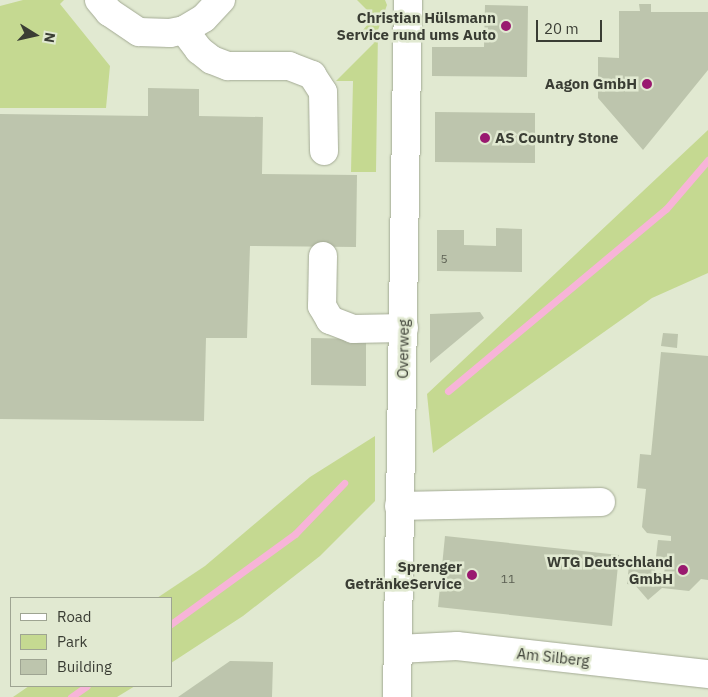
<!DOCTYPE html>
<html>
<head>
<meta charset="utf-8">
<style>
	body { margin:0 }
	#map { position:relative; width:708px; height:697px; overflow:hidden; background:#e1e9d1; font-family:"IBM Plex Sans",sans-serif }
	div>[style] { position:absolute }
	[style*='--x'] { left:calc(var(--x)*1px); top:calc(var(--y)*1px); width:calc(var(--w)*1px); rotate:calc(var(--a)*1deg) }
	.green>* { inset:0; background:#c5d991 }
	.stream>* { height:7px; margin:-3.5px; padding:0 3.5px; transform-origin:3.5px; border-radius:3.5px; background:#f7b4d8 }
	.building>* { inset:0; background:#bdc5ad }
	.roads { filter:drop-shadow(0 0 1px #a3aa94) drop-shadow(0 0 1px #a3aa94) }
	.minor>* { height:28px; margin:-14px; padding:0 14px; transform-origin:14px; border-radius:14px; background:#fff }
	.dots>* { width:14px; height:14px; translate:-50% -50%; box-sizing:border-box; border:2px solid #e1e9d1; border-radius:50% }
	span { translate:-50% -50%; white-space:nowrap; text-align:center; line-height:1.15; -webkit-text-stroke:5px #e1e9d1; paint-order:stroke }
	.number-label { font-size:12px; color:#5b5f52 }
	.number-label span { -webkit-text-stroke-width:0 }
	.poi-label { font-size:15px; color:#3a3d34; font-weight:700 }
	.right { translate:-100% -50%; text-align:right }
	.left { translate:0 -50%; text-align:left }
	.street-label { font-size:15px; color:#3a3d34 }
	.legend { position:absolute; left:10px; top:597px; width:162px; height:90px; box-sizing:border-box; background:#e1e9d1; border:1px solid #9ea492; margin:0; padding:6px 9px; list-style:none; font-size:15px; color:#3a3d34 }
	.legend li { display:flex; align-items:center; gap:10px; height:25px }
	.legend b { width:25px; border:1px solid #9ea492 }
	.north { position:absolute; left:10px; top:10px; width:50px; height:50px; -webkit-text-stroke:4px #e1e9d1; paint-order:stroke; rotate:100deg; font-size:14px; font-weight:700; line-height:20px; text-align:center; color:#3a3d34 }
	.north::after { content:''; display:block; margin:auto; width:18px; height:22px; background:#3a3d34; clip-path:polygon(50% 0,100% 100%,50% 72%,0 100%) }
	.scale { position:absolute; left:536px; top:20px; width:66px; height:22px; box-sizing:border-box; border:2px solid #3a3d34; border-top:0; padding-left:6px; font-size:15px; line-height:18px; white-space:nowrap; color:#3a3d34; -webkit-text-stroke:4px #e1e9d1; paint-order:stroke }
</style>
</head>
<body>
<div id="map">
	<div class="green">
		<div style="clip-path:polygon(23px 0,64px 0,60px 4px,110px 66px,106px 108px,0 108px,0 6px)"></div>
		<div style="clip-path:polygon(357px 0,385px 0,387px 5px,378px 30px,376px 172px,351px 172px,353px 81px,336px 81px,374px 43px,363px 30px,374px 17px)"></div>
		<div style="clip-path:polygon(708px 130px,708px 273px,652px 298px,433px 453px,427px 394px)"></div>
		<div style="clip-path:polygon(375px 436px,375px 501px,320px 556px,243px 616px,171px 663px,171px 598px,157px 598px,205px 566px,310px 477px)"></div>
		<div style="clip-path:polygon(29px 686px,135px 686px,117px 697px,13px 697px)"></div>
	</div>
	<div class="stream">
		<div style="--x:448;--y:391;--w:284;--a:-39.9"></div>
		<div style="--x:666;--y:209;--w:65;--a:-49.4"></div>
		<div style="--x:171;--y:624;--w:153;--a:-36"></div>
		<div style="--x:295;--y:534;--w:71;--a:-46.1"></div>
		<div style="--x:71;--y:697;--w:19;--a:-35"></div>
	</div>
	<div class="building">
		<div style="clip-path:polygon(639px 4px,651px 4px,651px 12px,708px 12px,708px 70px,643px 150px,598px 98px,598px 57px,619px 58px,619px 11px,640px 11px)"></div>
		<div style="clip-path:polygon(485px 5px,528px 6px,527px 77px,432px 76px,432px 47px,484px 47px)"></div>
		<div style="clip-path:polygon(148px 88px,199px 89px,199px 116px,263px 117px,262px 174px,357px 175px,356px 247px,250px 246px,247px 338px,206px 338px,204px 421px,0 419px,0 114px,148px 116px)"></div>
		<div style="clip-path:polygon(435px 112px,535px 113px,535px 163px,435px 162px)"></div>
		<div style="clip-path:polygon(496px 228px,522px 229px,522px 272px,437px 271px,437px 230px,464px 230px,464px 245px,496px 246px)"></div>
		<div style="clip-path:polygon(480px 312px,484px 318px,430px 363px,430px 314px)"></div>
		<div style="clip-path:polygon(663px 333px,678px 334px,677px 348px,661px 346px)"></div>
		<div style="clip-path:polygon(311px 338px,366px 339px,366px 386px,311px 385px)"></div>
		<div style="clip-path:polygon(661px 352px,708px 356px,708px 580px,701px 579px,689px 591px,662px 588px,648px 600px,635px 585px,627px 584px,629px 565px,655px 567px,655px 572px,664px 574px,666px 558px,656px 557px,658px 540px,671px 541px,671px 536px,647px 533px,642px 527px,646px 489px,637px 488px,640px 454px,651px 455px)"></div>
		<div style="clip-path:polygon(445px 536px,619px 555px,612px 626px,438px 607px)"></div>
		<div style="clip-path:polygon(230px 661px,273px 662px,272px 697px,178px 697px)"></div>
	</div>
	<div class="roads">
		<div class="minor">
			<div style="--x:99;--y:0;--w:16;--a:50"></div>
			<div style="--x:109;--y:12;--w:36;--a:34"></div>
			<div style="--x:139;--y:32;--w:31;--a:2"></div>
			<div style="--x:170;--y:33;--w:14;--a:-12"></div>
			<div style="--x:184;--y:30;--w:23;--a:-31"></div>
			<div style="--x:204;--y:18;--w:25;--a:-47"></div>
			<div style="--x:184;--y:30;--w:25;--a:53"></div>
			<div style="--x:199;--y:50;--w:16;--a:38"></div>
			<div style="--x:212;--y:60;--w:17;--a:21"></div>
			<div style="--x:228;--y:66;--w:61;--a:0"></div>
			<div style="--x:289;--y:66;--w:25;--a:21"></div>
			<div style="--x:312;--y:75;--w:20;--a:57"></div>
			<div style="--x:323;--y:92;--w:59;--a:89"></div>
			<div style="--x:323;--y:256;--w:50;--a:91.1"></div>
			<div style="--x:322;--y:306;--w:16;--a:60"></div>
			<div style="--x:330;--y:320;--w:25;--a:21"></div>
			<div style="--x:353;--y:329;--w:51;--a:-1.1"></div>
			<div style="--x:399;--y:506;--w:202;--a:-1.1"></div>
			<div style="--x:398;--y:649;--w:59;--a:-2.9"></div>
			<div style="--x:457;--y:646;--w:253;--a:6.4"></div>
			<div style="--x:397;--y:697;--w:697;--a:-89.1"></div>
		</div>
	</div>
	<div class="dots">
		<div style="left:506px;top:26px;background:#99196f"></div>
		<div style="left:647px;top:84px;background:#99196f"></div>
		<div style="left:485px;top:138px;background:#99196f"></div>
		<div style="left:683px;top:570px;background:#99196f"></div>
		<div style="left:472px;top:575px;background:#99196f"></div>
	</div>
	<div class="number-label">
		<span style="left:444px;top:259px">5</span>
		<span style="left:508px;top:579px">11</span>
	</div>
	<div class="poi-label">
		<span class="right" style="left:496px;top:26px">Christian Hülsmann<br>Service rund ums Auto</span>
		<span class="right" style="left:637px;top:84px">Aagon GmbH</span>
		<span class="left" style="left:495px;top:138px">AS Country Stone</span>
		<span class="right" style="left:673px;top:570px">WTG Deutschland<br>GmbH</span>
		<span class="right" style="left:462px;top:575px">Sprenger<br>GetränkeService</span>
	</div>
	<div class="street-label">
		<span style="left:403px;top:349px;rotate:-89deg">Overweg</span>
		<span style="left:553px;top:657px;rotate:6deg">Am Silberg</span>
	</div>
	<ul class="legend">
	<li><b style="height:6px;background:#fff"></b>Road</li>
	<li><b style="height:14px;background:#c5d991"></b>Park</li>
	<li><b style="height:14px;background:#bdc5ad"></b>Building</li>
	</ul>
	<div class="north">N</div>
	<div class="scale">20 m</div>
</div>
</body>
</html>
